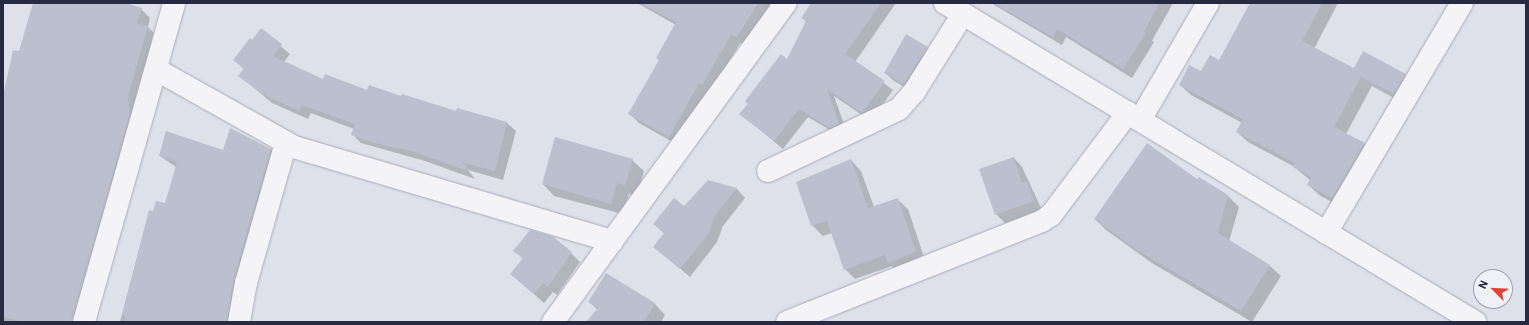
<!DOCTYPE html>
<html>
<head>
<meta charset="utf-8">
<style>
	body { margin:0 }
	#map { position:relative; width:1529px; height:325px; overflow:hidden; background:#dfe1ea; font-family:"IBM Plex Sans",sans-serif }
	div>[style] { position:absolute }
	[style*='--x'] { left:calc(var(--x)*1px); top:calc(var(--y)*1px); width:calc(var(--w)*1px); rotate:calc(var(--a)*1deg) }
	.shadow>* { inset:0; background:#0003 }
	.building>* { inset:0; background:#bcbfce }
	.roads { filter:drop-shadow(0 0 1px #a8aab8) drop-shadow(0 0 1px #a8aab8) }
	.minor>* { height:22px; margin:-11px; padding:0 11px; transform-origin:11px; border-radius:11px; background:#f3f3f8 }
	span { translate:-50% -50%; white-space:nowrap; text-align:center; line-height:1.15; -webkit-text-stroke:4px #eff1f7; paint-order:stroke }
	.frame { position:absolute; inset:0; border:4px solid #262a43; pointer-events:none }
	.north { position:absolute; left:1473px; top:269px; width:40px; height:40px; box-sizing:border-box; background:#eff1f7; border:1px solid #9fa1af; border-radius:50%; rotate:294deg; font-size:11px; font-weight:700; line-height:16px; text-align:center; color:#262a43 }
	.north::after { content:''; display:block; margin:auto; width:14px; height:18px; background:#dc4537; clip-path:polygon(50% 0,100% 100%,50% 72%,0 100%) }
</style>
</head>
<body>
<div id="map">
	<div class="shadow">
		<div style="clip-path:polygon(34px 3px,123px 3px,141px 9px,150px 18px,148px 27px,157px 36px,83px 322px,3px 322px,3px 110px)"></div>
		<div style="clip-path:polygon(637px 3px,771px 3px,746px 45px,740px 43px,711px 93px,708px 91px,678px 145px,639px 123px,630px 114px,660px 61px,676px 25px)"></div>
		<div style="clip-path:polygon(813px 3px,896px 3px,855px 62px,893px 90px,871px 121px,834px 96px,847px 133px,840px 136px,808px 117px,783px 149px,741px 114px,787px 60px,806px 22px,803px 18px)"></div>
		<div style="clip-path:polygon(991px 3px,1173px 3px,1152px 41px,1154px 42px,1132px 78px,1066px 37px,1062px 45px)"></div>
		<div style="clip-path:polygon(1251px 3px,1338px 3px,1314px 49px,1354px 70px,1405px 75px,1415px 85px,1405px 104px,1372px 86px,1346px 134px,1364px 144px,1375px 154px,1343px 208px,1319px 195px,1309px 185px,1311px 181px,1293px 166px,1248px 142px,1237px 132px,1242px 123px,1191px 95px,1180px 85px,1219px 61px)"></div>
		<div style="clip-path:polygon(261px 30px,290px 54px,284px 62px,323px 80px,456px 112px,457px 109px,507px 123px,516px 131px,503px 180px,468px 170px,475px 179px,425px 161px,361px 143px,352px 134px,354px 129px,311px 113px,308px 119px,272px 103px,240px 76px,245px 70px,234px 60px)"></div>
		<div style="clip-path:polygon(927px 47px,936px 56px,913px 92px,894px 81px,885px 73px)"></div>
		<div style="clip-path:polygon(271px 149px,280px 159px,237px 322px,120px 322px,149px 212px,154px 213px,166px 204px,176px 167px,160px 156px)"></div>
		<div style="clip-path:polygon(1014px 158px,1022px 167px,1042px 210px,1005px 223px,996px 214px)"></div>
		<div style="clip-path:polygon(632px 160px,644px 171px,637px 196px,629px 194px,623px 214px,554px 196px,543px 184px)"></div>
		<div style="clip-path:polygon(851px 160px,861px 171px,874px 207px,897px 199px,908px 209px,926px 263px,898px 272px,892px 266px,855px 279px,845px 269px,832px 233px,823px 236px,812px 225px)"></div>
		<div style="clip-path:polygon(708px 181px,737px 189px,745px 198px,723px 226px,717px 242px,690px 277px,655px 247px,665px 234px,654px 224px,684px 207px)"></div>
		<div style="clip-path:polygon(1198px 181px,1228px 196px,1239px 207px,1229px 241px,1270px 266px,1281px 276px,1252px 322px,1152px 263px,1106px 230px,1095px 219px)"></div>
		<div style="clip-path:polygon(515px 250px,571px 253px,580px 262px,557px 295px,553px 292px,544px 303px,511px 274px,523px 259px)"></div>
		<div style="clip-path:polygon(606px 274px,655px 304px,665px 315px,661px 322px,587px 322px,598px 310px,589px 302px)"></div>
	</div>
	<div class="building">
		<div style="clip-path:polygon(33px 3px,126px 3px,142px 8px,137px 23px,148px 26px,128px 96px,130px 113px,72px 322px,24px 322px,3px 317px,3px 96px,13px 50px,19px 51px)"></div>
		<div style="clip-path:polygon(640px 3px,758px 3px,737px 37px,731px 35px,702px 85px,699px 83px,669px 137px,628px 114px,659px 60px,656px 58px,676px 22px)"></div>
		<div style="clip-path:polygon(811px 3px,881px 3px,845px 54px,885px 81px,862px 113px,827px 89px,839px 124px,830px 128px,799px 109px,774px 141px,739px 114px,748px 104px,745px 101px,781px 54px,787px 59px,806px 21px,801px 18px)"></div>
		<div style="clip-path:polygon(993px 3px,1159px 3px,1144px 32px,1146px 33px,1123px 69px,1057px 29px,1053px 37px)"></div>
		<div style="clip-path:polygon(1250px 3px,1322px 3px,1302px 41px,1354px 68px,1363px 51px,1406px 74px,1394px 94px,1361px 77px,1334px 127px,1365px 143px,1332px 198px,1307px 185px,1311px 177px,1293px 167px,1295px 163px,1236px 132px,1243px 119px,1179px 85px,1189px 65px,1201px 71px,1210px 55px,1219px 60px)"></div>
		<div style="clip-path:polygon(261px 28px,282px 44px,273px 56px,323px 79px,325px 74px,367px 90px,369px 85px,401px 96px,402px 94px,456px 111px,457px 108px,507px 122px,495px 171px,461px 162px,467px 167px,465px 170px,415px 152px,375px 143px,351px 135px,355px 124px,302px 105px,299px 111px,262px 94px,238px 76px,244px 68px,233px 60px,250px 38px,252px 40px)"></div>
		<div style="clip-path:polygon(906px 34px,928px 47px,904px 84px,884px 73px)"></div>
		<div style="clip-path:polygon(230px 128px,271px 149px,234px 280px,227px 322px,124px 322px,125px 316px,122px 315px,149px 210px,153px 211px,156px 201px,165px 203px,177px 162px,159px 156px,166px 131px,223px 150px)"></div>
		<div style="clip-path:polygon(555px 137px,633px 159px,625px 185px,617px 183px,611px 204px,542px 184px)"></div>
		<div style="clip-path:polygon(1147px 143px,1197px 179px,1199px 177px,1228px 195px,1218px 233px,1270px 265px,1241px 311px,1140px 252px,1094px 219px)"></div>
		<div style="clip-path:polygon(1014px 157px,1022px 183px,1027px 181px,1034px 201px,995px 215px,979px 169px)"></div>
		<div style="clip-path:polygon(851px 159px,868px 208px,898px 198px,916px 252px,887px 263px,885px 255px,844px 270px,827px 221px,811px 226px,796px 182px)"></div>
		<div style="clip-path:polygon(708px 180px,737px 188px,714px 217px,709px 233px,680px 269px,653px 247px,664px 233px,653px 224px,674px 198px,684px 206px)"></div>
		<div style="clip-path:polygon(530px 230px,552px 236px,572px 252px,548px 287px,543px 283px,534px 294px,510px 274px,523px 258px,513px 251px)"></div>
		<div style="clip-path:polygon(606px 273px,655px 303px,644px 322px,586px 322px,598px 308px,588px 302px)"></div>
	</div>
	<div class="roads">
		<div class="minor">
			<div style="--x:945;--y:3;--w:619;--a:31.04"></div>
			<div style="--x:157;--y:70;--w:157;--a:29.3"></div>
			<div style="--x:294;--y:147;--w:332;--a:16.5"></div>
			<div style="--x:1140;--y:120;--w:135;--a:-59.8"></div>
			<div style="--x:768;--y:171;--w:145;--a:-25.3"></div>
			<div style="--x:899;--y:109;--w:23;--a:-49"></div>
			<div style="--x:914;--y:92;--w:92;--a:-57.9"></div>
			<div style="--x:1326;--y:233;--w:267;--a:-59.4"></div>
			<div style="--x:84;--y:322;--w:331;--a:-74.2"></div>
			<div style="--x:239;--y:322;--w:40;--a:-80"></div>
			<div style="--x:246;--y:283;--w:146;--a:-74.1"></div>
			<div style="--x:553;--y:322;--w:395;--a:-53.9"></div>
			<div style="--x:787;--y:322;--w:274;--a:-21.6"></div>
			<div style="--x:1042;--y:221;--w:11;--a:-34"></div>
			<div style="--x:1051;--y:215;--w:128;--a:-53"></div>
		</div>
	</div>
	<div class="frame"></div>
	<div class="north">N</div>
</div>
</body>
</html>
